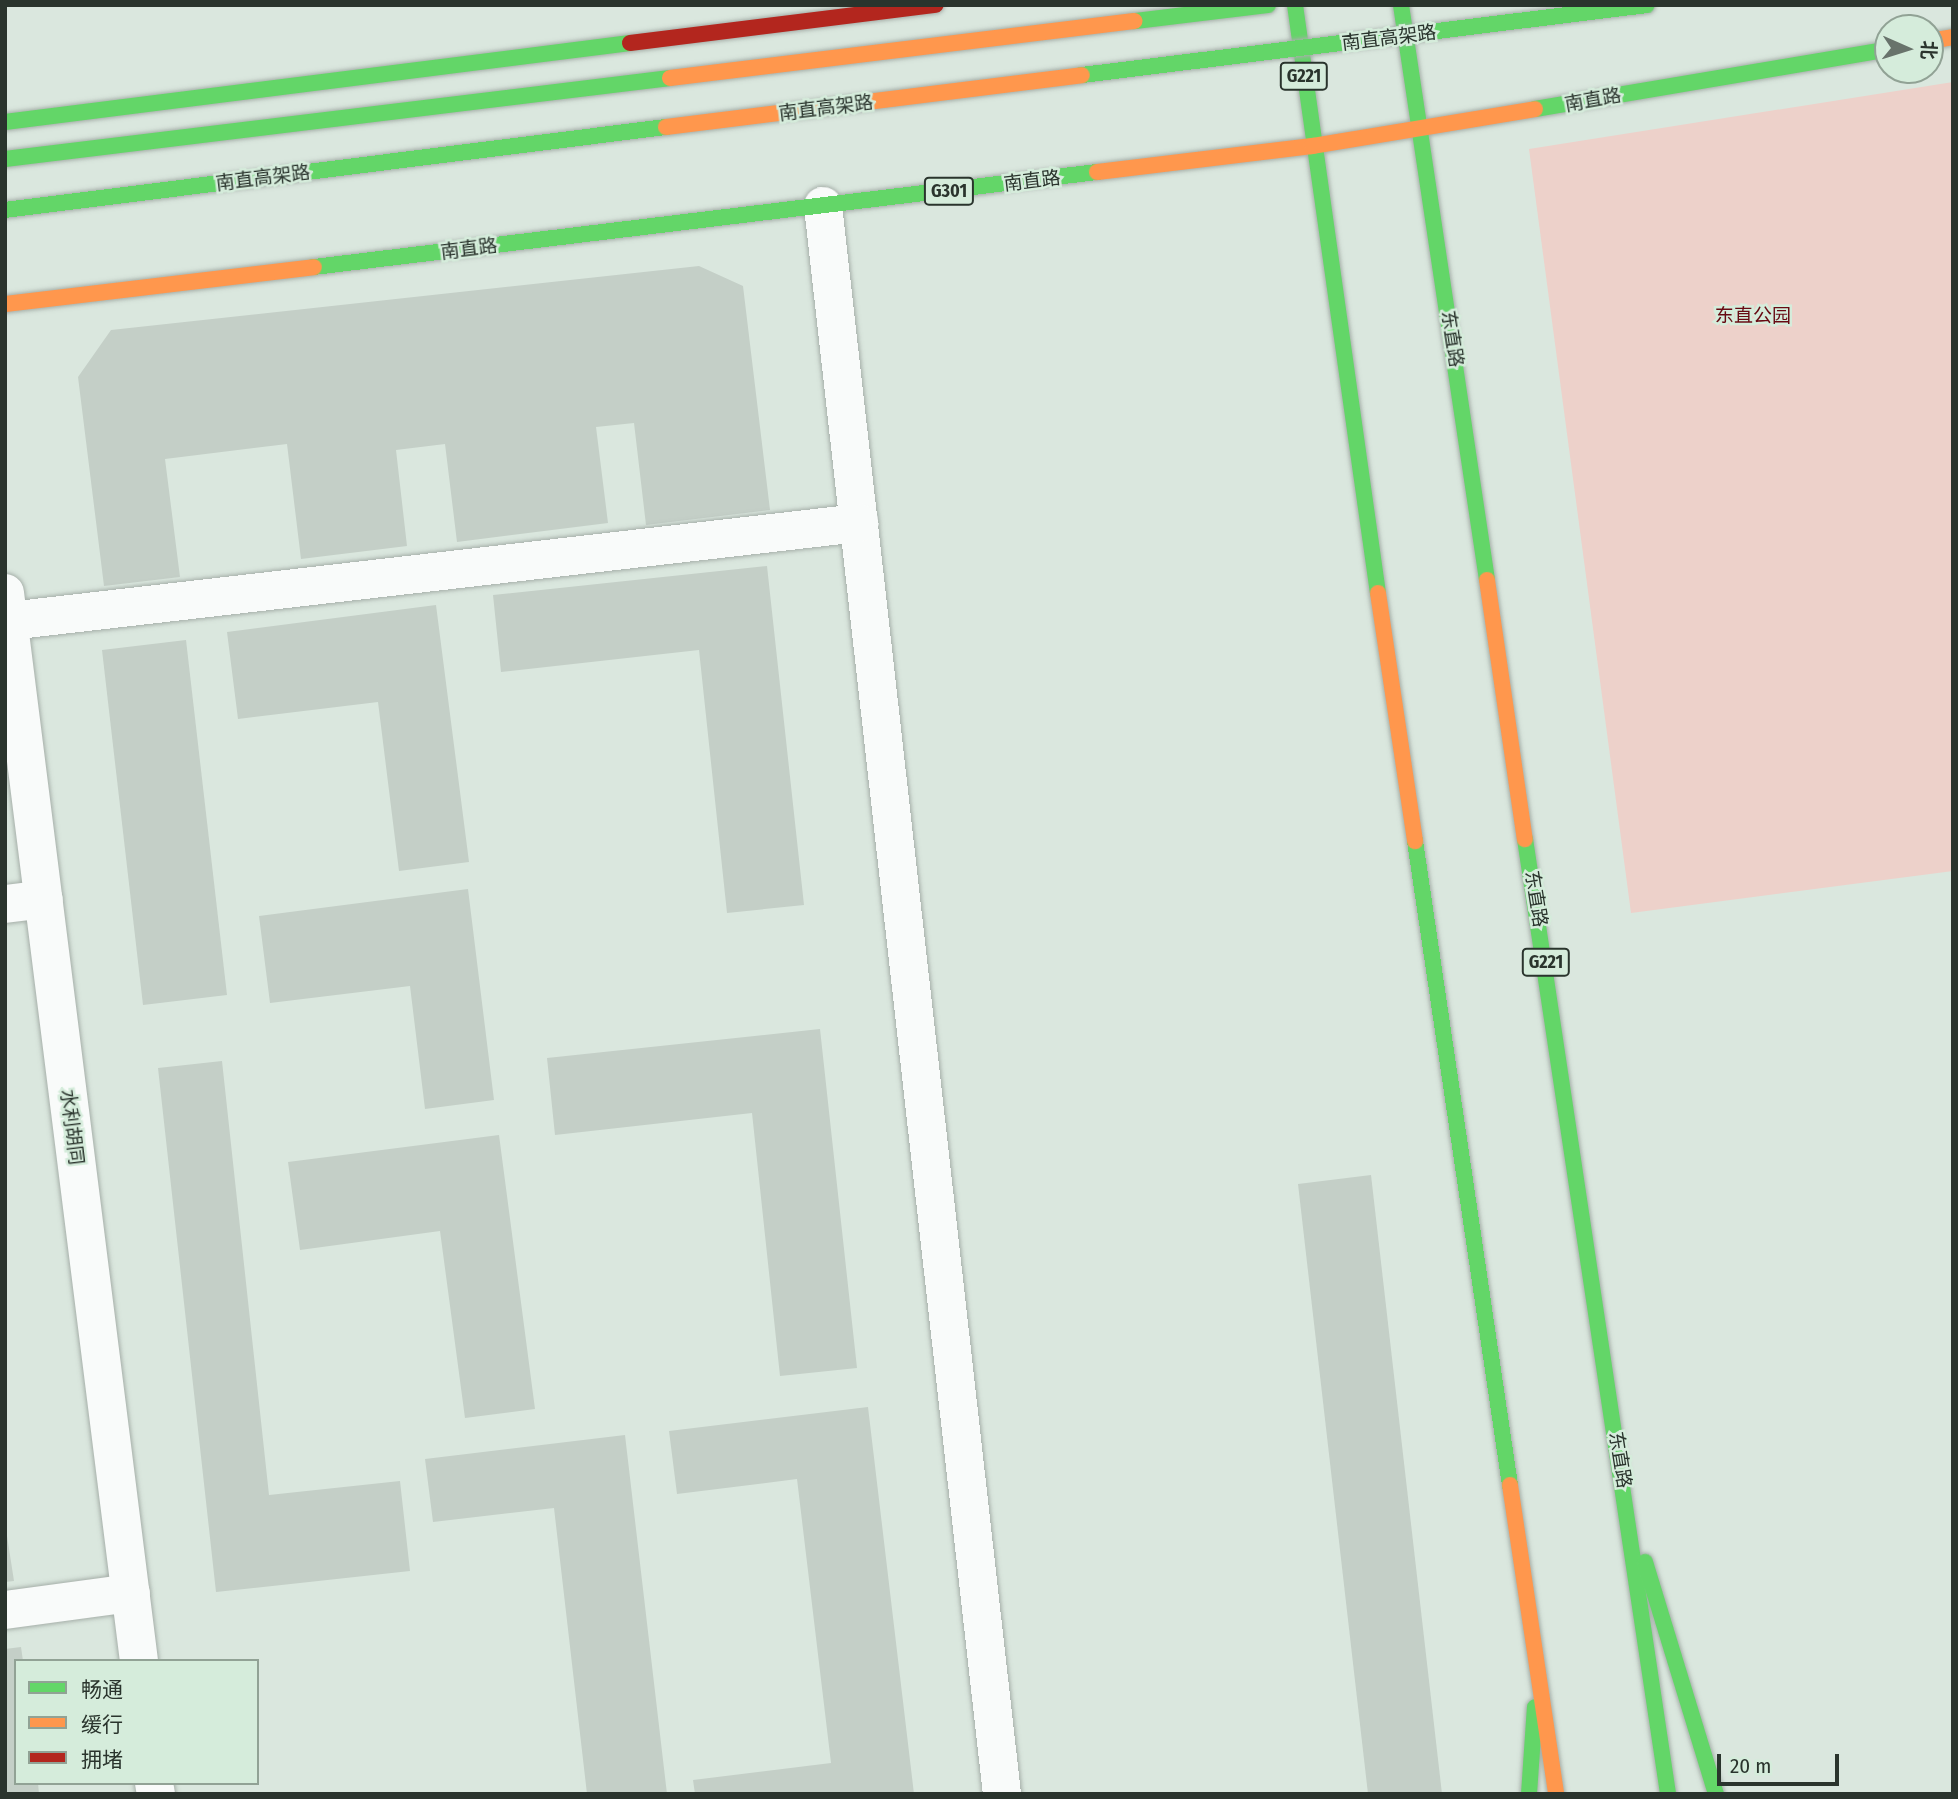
<!DOCTYPE html>
<html>
<head>
<meta charset="utf-8">
<style>
	body { margin:0 }
	#map { position:relative; width:1958px; height:1799px; overflow:hidden; background:#dae7de; font-family:"Fira Sans Condensed","Noto Sans SC",sans-serif }
	div>[style] { position:absolute }
	[style*='--x'] { left:calc(var(--x)*1px); top:calc(var(--y)*1px); width:calc(var(--w)*1px); rotate:calc(var(--a)*1deg) }
	.green>* { inset:0; background:#edd1ca }
	.building>* { inset:0; background:#c4cfc7 }
	.roads { filter:drop-shadow(0 0 2px #a6afa9) drop-shadow(0 0 2px #a6afa9) }
	.street>* { height:38px; margin:-19px; padding:0 19px; transform-origin:19px; border-radius:19px; background:#f9fbfa }
	.fast>* { height:16px; margin:-8px; padding:0 8px; transform-origin:8px; border-radius:8px; background:#63d668 }
	.slow>* { height:16px; margin:-8px; padding:0 8px; transform-origin:8px; border-radius:8px; background:#ff974d }
	.jam>* { height:16px; margin:-8px; padding:0 8px; transform-origin:8px; border-radius:8px; background:#b3261e }
	.bridges { filter:drop-shadow(0 0 2px #a6afa9) drop-shadow(0 0 2px #a6afa9) }
	.fast-bridge>* { height:16px; margin:-8px; padding:0 8px; transform-origin:8px; border-radius:8px; background:#63d668 }
	.slow-bridge>* { height:16px; margin:-8px; padding:0 8px; transform-origin:8px; border-radius:8px; background:#ff974d }
	span { translate:-50% -50%; white-space:nowrap; text-align:center; line-height:1.15; -webkit-text-stroke:5px #d5ecdb; paint-order:stroke }
	.shield-label span { padding:2px 5px; background:#d5ecdb; border:2px solid; border-radius:5px; -webkit-text-stroke-width:0 }
	.shield-label { font-size:18px; color:#2a342d; font-weight:700 }
	.street-label { font-size:19px; color:#2a342d }
	.park-label { font-size:19px; color:#670912 }
	.frame { position:absolute; inset:0; border:7px solid #2a342d; pointer-events:none }
	.legend { position:absolute; left:14px; top:1659px; width:245px; height:126px; box-sizing:border-box; background:#d5ecdb; border:2px solid #91a295; margin:0; padding:9px 12px; list-style:none; font-size:21px; color:#2a342d }
	.legend li { display:flex; align-items:center; gap:14px; height:35px }
	.legend b { width:35px; border:2px solid #91a295 }
	.north { position:absolute; left:1874px; top:14px; width:70px; height:70px; box-sizing:border-box; background:#d5ecdb; border:2px solid #91a295; border-radius:50%; rotate:93deg; font-size:19px; font-weight:700; line-height:28px; text-align:center; color:#2a342d }
	.north::after { content:''; display:block; margin:auto; width:24px; height:32px; background:#68736b; clip-path:polygon(50% 0,100% 100%,50% 72%,0 100%) }
	.scale { position:absolute; left:1717px; top:1754px; width:122px; height:32px; box-sizing:border-box; border:4px solid #2a342d; border-top:0; padding-left:9px; font-size:21px; line-height:24px; white-space:nowrap; color:#2a342d; -webkit-text-stroke:5px #d5ecdb; paint-order:stroke }
</style>
</head>
<body>
<div id="map">
	<div class="green">
		<div style="clip-path:polygon(1953px 82px,1953px 871px,1631px 913px,1529px 149px)"></div>
	</div>
	<div class="building">
		<div style="clip-path:polygon(699px 266px,743px 286px,770px 510px,646px 525px,634px 423px,596px 427px,608px 523px,457px 542px,445px 444px,396px 450px,407px 546px,301px 559px,287px 444px,165px 459px,180px 577px,104px 586px,78px 377px,111px 330px)"></div>
		<div style="clip-path:polygon(767px 566px,804px 905px,727px 913px,699px 650px,501px 672px,493px 595px)"></div>
		<div style="clip-path:polygon(436px 605px,469px 862px,399px 871px,378px 702px,238px 719px,227px 632px)"></div>
		<div style="clip-path:polygon(186px 640px,227px 995px,143px 1005px,102px 650px)"></div>
		<div style="clip-path:polygon(468px 889px,494px 1100px,425px 1109px,410px 986px,270px 1003px,259px 916px)"></div>
		<div style="clip-path:polygon(820px 1029px,857px 1368px,780px 1376px,752px 1113px,555px 1135px,547px 1058px)"></div>
		<div style="clip-path:polygon(222px 1061px,269px 1495px,400px 1481px,410px 1571px,216px 1592px,158px 1068px)"></div>
		<div style="clip-path:polygon(499px 1135px,535px 1409px,465px 1418px,440px 1231px,300px 1250px,288px 1162px)"></div>
		<div style="clip-path:polygon(1371px 1175px,1442px 1794px,1368px 1794px,1298px 1184px)"></div>
		<div style="clip-path:polygon(868px 1407px,914px 1794px,695px 1794px,693px 1780px,831px 1763px,797px 1479px,677px 1494px,669px 1431px)"></div>
		<div style="clip-path:polygon(625px 1435px,667px 1794px,587px 1794px,554px 1508px,433px 1522px,425px 1459px)"></div>
		<div style="clip-path:polygon(5px 1523px,14px 1581px,5px 1582px)"></div>
		<div style="clip-path:polygon(21px 1647px,23px 1661px,16px 1661px,16px 1783px,38px 1783px,39px 1794px,5px 1794px,5px 1649px)"></div>
	</div>
	<div class="roads">
		<div class="street">
			<div style="--x:823;--y:206;--w:1598;--a:83.57"></div>
			<div style="--x:5;--y:593;--w:1076;--a:82.85"></div>
			<div style="--x:9;--y:621;--w:856;--a:-6.58"></div>
			<div style="--x:5;--y:904;--w:39;--a:-7"></div>
			<div style="--x:5;--y:1610;--w:127;--a:-7.7"></div>
			<div style="--x:154;--y:1783;--w:11;--a:80"></div>
		</div>
		<div class="fast">
			<div style="--x:1295;--y:5;--w:594;--a:81.97"></div>
			<div style="--x:1401;--y:5;--w:581;--a:81.49"></div>
			<div style="--x:1135;--y:21;--w:134;--a:-6.9"></div>
			<div style="--x:1535;--y:109;--w:358;--a:-9.6"></div>
			<div style="--x:5;--y:122;--w:630;--a:-7.2"></div>
			<div style="--x:5;--y:159;--w:670;--a:-6.94"></div>
			<div style="--x:314;--y:267;--w:789;--a:-6.92"></div>
			<div style="--x:1525;--y:839;--w:966;--a:81.48"></div>
			<div style="--x:1415;--y:841;--w:651;--a:81.61"></div>
			<div style="--x:1645;--y:1562;--w:243;--a:73"></div>
			<div style="--x:1529;--y:1794;--w:87;--a:-86.1"></div>
		</div>
		<div class="slow">
			<div style="--x:1930;--y:41;--w:23;--a:-10"></div>
			<div style="--x:670;--y:78;--w:468;--a:-7"></div>
			<div style="--x:1097;--y:172;--w:217;--a:-6.9"></div>
			<div style="--x:1312;--y:146;--w:226;--a:-9.4"></div>
			<div style="--x:5;--y:304;--w:311;--a:-6.8"></div>
			<div style="--x:1487;--y:580;--w:262;--a:81.7"></div>
			<div style="--x:1378;--y:593;--w:251;--a:81.5"></div>
			<div style="--x:1510;--y:1485;--w:312;--a:81.5"></div>
		</div>
		<div class="jam">
			<div style="--x:630;--y:43;--w:308;--a:-7.1"></div>
		</div>
	</div>
	<div class="bridges">
		<div class="fast-bridge">
			<div style="--x:1082;--y:75;--w:569;--a:-7.06"></div>
			<div style="--x:5;--y:210;--w:666;--a:-7.16"></div>
		</div>
		<div class="slow-bridge">
			<div style="--x:666;--y:127;--w:419;--a:-7.1"></div>
		</div>
	</div>
	<div class="shield-label">
		<span style="left:1304px;top:76px">G221</span>
		<span style="left:949px;top:191px">G301</span>
		<span style="left:1546px;top:962px">G221</span>
	</div>
	<div class="street-label">
		<span style="left:1389px;top:38px;rotate:-7deg">南直高架路</span>
		<span style="left:1593px;top:100px;rotate:-10deg">南直路</span>
		<span style="left:826px;top:108px;rotate:-7deg">南直高架路</span>
		<span style="left:263px;top:178px;rotate:-7deg">南直高架路</span>
		<span style="left:1032px;top:181px;rotate:-7deg">南直路</span>
		<span style="left:469px;top:249px;rotate:-7deg">南直路</span>
		<span style="left:1452px;top:339px;rotate:81deg">东直路</span>
		<span style="left:1536px;top:899px;rotate:81deg">东直路</span>
		<span style="left:72px;top:1127px;rotate:83deg">水利胡同</span>
		<span style="left:1620px;top:1460px;rotate:81deg">东直路</span>
	</div>
	<div class="park-label">
		<span style="left:1753px;top:316px">东直公园</span>
	</div>
	<div class="frame"></div>
	<ul class="legend">
	<li><b style="height:9px;background:#63d668"></b>畅通</li>
	<li><b style="height:9px;background:#ff974d"></b>缓行</li>
	<li><b style="height:9px;background:#b3261e"></b>拥堵</li>
	</ul>
	<div class="north">北</div>
	<div class="scale">20 m</div>
</div>
</body>
</html>
